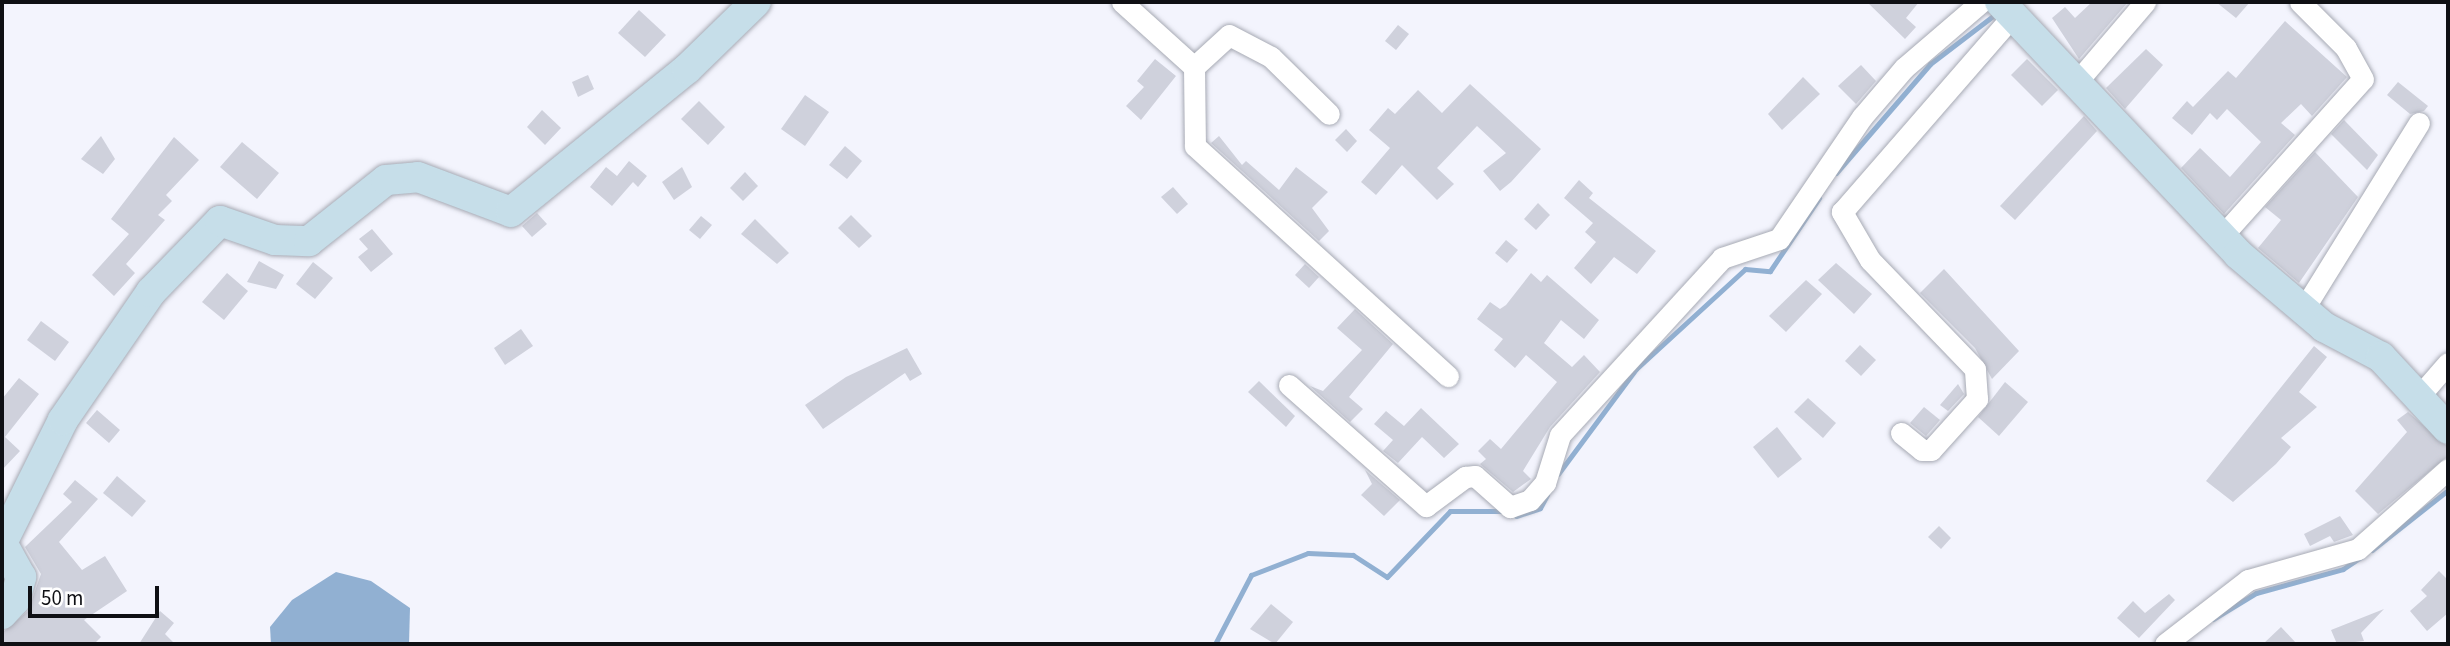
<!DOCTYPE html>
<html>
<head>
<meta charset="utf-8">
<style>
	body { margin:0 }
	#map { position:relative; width:2450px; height:646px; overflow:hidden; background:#f3f4fd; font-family:"Source Sans 3",sans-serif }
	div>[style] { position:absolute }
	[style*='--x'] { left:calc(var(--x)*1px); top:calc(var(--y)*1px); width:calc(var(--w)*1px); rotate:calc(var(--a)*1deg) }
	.water>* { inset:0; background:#91b0d2 }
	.stream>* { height:5px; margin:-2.5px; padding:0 2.5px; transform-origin:2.5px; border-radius:2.5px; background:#91b0d2 }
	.building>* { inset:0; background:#cfd1dc }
	.roads { filter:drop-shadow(0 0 2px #a7aab4) drop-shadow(0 0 2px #a7aab4) }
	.street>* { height:21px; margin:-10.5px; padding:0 10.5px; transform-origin:10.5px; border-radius:10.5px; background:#fff }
	.secondary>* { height:30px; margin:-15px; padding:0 15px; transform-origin:15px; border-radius:15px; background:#c6dee9 }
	span { translate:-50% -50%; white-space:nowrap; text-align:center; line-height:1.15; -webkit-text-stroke:5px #fff; paint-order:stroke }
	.frame { position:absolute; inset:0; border:4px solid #0f1014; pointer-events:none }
	.scale { position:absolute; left:28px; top:586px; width:131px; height:32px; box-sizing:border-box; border:4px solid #0f1014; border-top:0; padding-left:9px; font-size:21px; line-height:24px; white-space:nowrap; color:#0f1014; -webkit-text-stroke:5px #fff; paint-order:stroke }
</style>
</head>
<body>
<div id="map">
	<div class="water">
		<div style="clip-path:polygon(336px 572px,371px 581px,410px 608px,409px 644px,271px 644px,270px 627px,292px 600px)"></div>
	</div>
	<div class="stream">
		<div style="--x:1836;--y:173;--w:144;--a:-49.2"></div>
		<div style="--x:1930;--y:64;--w:84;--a:-37.3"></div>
		<div style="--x:1558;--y:474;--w:131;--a:-53.4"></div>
		<div style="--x:1636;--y:369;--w:148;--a:-42.5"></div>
		<div style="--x:1745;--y:269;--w:25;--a:5"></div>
		<div style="--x:1770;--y:271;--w:88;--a:-56.1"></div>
		<div style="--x:1516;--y:516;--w:25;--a:-18"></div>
		<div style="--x:1540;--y:508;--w:15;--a:-62"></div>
		<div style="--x:2372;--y:550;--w:97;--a:-38.3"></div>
		<div style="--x:2213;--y:619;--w:50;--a:-31.2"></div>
		<div style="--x:2256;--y:593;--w:90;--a:-15.4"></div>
		<div style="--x:2343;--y:569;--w:22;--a:-34"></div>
		<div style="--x:1215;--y:644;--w:78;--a:-62.4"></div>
		<div style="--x:1251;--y:575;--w:61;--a:-21.1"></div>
		<div style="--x:1308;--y:553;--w:45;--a:2.5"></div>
		<div style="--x:1353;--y:555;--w:40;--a:32.9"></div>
		<div style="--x:1387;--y:577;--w:91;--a:-46.3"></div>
		<div style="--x:1450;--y:511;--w:51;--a:0"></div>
	</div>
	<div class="building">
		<div style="clip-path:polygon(1867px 2px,1919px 2px,1906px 18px,1916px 27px,1905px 39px)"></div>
		<div style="clip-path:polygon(2092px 2px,2128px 2px,2079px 59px,2052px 18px,2065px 7px,2075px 18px)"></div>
		<div style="clip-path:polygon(2216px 2px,2250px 2px,2236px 18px)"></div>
		<div style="clip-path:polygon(639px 10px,666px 35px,645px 57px,618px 33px)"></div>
		<div style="clip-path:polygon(2285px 21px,2347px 77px,2312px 116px,2301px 104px,2281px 123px,2295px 135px,2224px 214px,2181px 168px,2200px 148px,2230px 177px,2261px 142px,2227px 109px,2217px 120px,2210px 113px,2192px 135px,2172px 118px,2187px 101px,2193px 107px,2228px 71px,2236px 78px)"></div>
		<div style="clip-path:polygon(1398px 25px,1409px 34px,1396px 50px,1385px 41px)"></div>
		<div style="clip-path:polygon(2146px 49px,2163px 65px,2125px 109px,2106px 88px)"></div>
		<div style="clip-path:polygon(1155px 59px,1176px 76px,1141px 120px,1126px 106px,1144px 87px,1137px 81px)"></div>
		<div style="clip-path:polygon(2027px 59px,2058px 90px,2042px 106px,2011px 75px)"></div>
		<div style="clip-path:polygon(1861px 65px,1876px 81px,1856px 104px,1838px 86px)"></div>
		<div style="clip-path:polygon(588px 75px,594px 89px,578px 97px,572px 82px)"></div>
		<div style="clip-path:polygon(1803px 77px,1820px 94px,1782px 130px,1768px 114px)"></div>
		<div style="clip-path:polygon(2398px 82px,2428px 106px,2424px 111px,2410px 114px,2387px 95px)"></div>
		<div style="clip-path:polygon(1470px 84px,1541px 149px,1511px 182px,1500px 191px,1483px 171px,1506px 153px,1477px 126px,1437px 168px,1454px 184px,1437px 200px,1402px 165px,1376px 195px,1361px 182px,1390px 148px,1369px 130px,1388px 108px,1395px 114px,1418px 90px,1442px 113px)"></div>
		<div style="clip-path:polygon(805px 95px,829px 112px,805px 146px,781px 129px)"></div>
		<div style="clip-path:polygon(699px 101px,725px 127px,708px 145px,681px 119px)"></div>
		<div style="clip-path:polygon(542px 110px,561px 128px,545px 145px,527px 127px)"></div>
		<div style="clip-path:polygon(2084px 116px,2097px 131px,2015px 220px,2000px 206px)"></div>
		<div style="clip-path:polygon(2344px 120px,2378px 155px,2367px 170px,2331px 134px)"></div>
		<div style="clip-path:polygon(1346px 129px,1357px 141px,1347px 152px,1335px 140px)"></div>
		<div style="clip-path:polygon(101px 136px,115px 159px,103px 174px,81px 159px)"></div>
		<div style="clip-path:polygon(1219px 136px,1242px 165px,1246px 161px,1279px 190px,1296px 167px,1328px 192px,1312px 208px,1329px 231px,1319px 241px,1211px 143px)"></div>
		<div style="clip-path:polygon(174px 137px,199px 160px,166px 195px,172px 201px,158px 215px,165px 220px,126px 264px,135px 273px,114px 296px,92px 275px,129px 234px,111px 219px)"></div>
		<div style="clip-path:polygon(242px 142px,279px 173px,257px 199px,220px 167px)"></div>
		<div style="clip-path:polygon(845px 146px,862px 161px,847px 179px,829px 165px)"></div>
		<div style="clip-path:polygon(2315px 152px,2358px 197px,2299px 283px,2258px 248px,2281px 220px,2265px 207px)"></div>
		<div style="clip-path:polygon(629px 161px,647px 176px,638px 187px,633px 182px,612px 206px,590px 187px,606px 167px,617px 176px)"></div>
		<div style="clip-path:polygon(682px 167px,692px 187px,674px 200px,662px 182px)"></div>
		<div style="clip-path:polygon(745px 172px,758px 186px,743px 201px,730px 188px)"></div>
		<div style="clip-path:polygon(1579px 180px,1593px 193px,1589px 198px,1656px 251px,1637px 274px,1614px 257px,1591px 284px,1574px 268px,1596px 242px,1585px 232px,1593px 223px,1564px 198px)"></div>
		<div style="clip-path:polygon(1173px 187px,1188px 204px,1177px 214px,1161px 197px)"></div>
		<div style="clip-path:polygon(1538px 203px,1550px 215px,1536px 230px,1524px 219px)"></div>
		<div style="clip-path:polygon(537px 213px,547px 224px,532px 237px,522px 226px)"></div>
		<div style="clip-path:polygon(851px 215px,872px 236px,859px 248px,838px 228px)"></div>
		<div style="clip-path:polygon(701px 216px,712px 225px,700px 239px,689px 230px)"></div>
		<div style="clip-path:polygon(755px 219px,789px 253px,777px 264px,741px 234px)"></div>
		<div style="clip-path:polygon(372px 229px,393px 254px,371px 272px,358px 257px,368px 249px,359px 239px)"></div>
		<div style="clip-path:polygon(1506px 240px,1518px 250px,1507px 263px,1495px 253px)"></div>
		<div style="clip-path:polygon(259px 261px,284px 275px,276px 289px,247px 282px)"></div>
		<div style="clip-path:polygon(313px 262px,333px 278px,315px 299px,296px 284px)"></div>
		<div style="clip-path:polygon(1836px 263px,1872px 294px,1854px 314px,1818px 280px)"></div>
		<div style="clip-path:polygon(1305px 264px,1319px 277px,1309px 288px,1295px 275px)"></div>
		<div style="clip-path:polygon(1944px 269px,2019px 351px,1992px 379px,1975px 348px,1920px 293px)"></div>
		<div style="clip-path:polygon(227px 273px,248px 291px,224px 320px,202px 302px)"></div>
		<div style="clip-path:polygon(1531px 273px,1541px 282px,1547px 275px,1599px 320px,1584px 339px,1561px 320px,1544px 343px,1572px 367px,1584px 355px,1600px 372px,1550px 427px,1523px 471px,1531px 479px,1513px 492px,1480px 464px,1486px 459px,1478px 451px,1490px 439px,1501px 449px,1557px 382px,1526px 355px,1515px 368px,1494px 350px,1503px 339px,1477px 319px,1490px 302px,1500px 309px,1506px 305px)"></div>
		<div style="clip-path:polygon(1806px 280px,1822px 294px,1786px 332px,1769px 316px)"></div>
		<div style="clip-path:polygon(1355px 309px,1393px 344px,1349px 397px,1363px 409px,1350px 422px,1310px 386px,1323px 391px,1362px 350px,1337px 328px)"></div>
		<div style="clip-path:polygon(41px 321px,69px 342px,55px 361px,27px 340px)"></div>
		<div style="clip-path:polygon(521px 329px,533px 346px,505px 365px,494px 348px)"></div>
		<div style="clip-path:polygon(1860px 345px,1876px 360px,1861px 376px,1845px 361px)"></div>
		<div style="clip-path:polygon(2314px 346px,2327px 357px,2299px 392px,2317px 407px,2281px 438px,2291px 447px,2276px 464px,2233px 502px,2206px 481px)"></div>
		<div style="clip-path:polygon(907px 348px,922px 374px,910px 381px,905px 373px,823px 429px,805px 405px,846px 377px)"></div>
		<div style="clip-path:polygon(19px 378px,39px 394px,5px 437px,20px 451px,2px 470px,2px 399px)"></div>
		<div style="clip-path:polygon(1259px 381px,1295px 416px,1286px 427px,1248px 392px)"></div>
		<div style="clip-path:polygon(2005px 382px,2028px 402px,1999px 436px,1978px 417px)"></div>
		<div style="clip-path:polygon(1958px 384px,1964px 394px,1948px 411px,1940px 405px)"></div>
		<div style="clip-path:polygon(1808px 398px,1836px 423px,1823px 438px,1794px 412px)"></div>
		<div style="clip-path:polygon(1924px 407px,1940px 420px,1926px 436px,1910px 423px)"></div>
		<div style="clip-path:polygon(1421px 408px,1459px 444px,1444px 458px,1422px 437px,1398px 463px,1383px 451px,1393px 440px,1374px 424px,1386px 411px,1404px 426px)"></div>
		<div style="clip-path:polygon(97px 410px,120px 430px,109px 443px,86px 423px)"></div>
		<div style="clip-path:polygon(2408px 412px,2447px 446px,2448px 456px,2378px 514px,2355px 491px,2407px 432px,2397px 420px)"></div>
		<div style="clip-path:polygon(1777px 427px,1802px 459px,1778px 478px,1753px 447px)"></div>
		<div style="clip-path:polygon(1365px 470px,1400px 500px,1384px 516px,1361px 495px,1372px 484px)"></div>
		<div style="clip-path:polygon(117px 476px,146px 501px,132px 517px,103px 493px)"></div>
		<div style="clip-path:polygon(75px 480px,98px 499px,59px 542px,82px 570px,105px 556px,127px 591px,84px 620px,101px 637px,94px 644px,2px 644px,2px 633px,28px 611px,41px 574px,25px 547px,72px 502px,63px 494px)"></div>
		<div style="clip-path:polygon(2340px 516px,2353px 535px,2334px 542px,2330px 536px,2310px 546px,2304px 534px)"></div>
		<div style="clip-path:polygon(1939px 526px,1951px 538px,1941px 549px,1928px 537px)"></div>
		<div style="clip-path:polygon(2439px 571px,2448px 580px,2448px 613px,2427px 631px,2410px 611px,2427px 596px,2421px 590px)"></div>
		<div style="clip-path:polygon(2169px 594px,2175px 600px,2139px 638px,2117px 618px,2133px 601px,2145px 613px)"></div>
		<div style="clip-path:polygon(1271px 604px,1293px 622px,1275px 644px,1250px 629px)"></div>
		<div style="clip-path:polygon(2384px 609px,2361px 633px,2364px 641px,2337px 644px,2331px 630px)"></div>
		<div style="clip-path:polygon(160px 611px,174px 623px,165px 634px,175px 644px,139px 644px)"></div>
		<div style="clip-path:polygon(2281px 627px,2297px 644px,2263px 644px)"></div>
	</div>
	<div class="roads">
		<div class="street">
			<div style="--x:1122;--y:2;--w:97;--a:42.1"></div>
			<div style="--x:1194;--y:67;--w:47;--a:-42.4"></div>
			<div style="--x:1229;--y:35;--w:47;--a:27.6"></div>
			<div style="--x:1271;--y:57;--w:81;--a:44.5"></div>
			<div style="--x:1194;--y:67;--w:79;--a:89.3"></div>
			<div style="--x:1195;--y:146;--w:342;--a:42.3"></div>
			<div style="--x:2075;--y:84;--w:108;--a:-49.5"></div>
			<div style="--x:2221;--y:237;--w:212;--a:-48.1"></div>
			<div style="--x:2363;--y:79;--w:35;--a:-119"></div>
			<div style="--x:2346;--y:48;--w:65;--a:-135"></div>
			<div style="--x:2303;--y:310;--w:220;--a:-58.2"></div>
			<div style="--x:1289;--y:385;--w:183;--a:41.5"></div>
			<div style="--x:1426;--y:506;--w:49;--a:-36.6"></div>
			<div style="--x:1465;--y:477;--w:10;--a:-6"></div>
			<div style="--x:1475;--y:476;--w:47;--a:41.5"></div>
			<div style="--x:1510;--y:507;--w:21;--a:-19"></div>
			<div style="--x:1530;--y:500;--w:23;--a:-49"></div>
			<div style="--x:1545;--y:483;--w:50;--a:-72.6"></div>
			<div style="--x:1560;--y:435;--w:240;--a:-47.5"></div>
			<div style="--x:1722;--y:258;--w:60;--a:-18.4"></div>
			<div style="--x:1779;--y:239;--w:148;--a:-55.8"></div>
			<div style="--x:1862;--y:117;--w:65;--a:-49.4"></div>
			<div style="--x:1904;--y:68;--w:101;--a:-40.6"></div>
			<div style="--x:2421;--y:394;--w:41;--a:-48.9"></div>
			<div style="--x:1901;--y:433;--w:27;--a:39"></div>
			<div style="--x:1922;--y:450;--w:9;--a:0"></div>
			<div style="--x:1931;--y:450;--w:69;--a:-48"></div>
			<div style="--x:1977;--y:399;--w:30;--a:-94"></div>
			<div style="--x:1975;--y:369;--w:151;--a:-133.9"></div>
			<div style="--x:1870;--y:260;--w:56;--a:-120.3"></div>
			<div style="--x:1842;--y:212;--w:261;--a:-49"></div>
			<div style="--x:2165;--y:644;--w:105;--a:-37.6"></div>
			<div style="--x:2248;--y:580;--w:114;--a:-15.7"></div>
			<div style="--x:2358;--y:549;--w:120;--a:-41.6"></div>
		</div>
		<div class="secondary">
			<div style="--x:2000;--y:2;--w:347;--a:46.6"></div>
			<div style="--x:2238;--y:254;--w:113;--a:40.3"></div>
			<div style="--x:2324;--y:327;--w:64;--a:27.8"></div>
			<div style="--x:2381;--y:357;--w:98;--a:47.1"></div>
			<div style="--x:2;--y:614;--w:19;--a:-47"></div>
			<div style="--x:15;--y:600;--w:24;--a:-75"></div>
			<div style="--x:21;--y:577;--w:39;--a:-119"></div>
			<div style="--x:2;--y:543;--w:137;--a:-63.6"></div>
			<div style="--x:63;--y:420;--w:155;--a:-55.5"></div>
			<div style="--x:151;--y:292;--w:99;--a:-45.8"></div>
			<div style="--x:220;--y:221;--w:58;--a:19.1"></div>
			<div style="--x:275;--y:240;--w:34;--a:2"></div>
			<div style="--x:309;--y:241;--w:98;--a:-38.4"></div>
			<div style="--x:386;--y:180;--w:32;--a:-5"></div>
			<div style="--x:418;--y:177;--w:99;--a:20.6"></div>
			<div style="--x:511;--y:212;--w:227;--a:-39.1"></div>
			<div style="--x:687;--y:69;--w:96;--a:-44.2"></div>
		</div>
	</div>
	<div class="frame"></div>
	<div class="scale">50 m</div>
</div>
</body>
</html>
